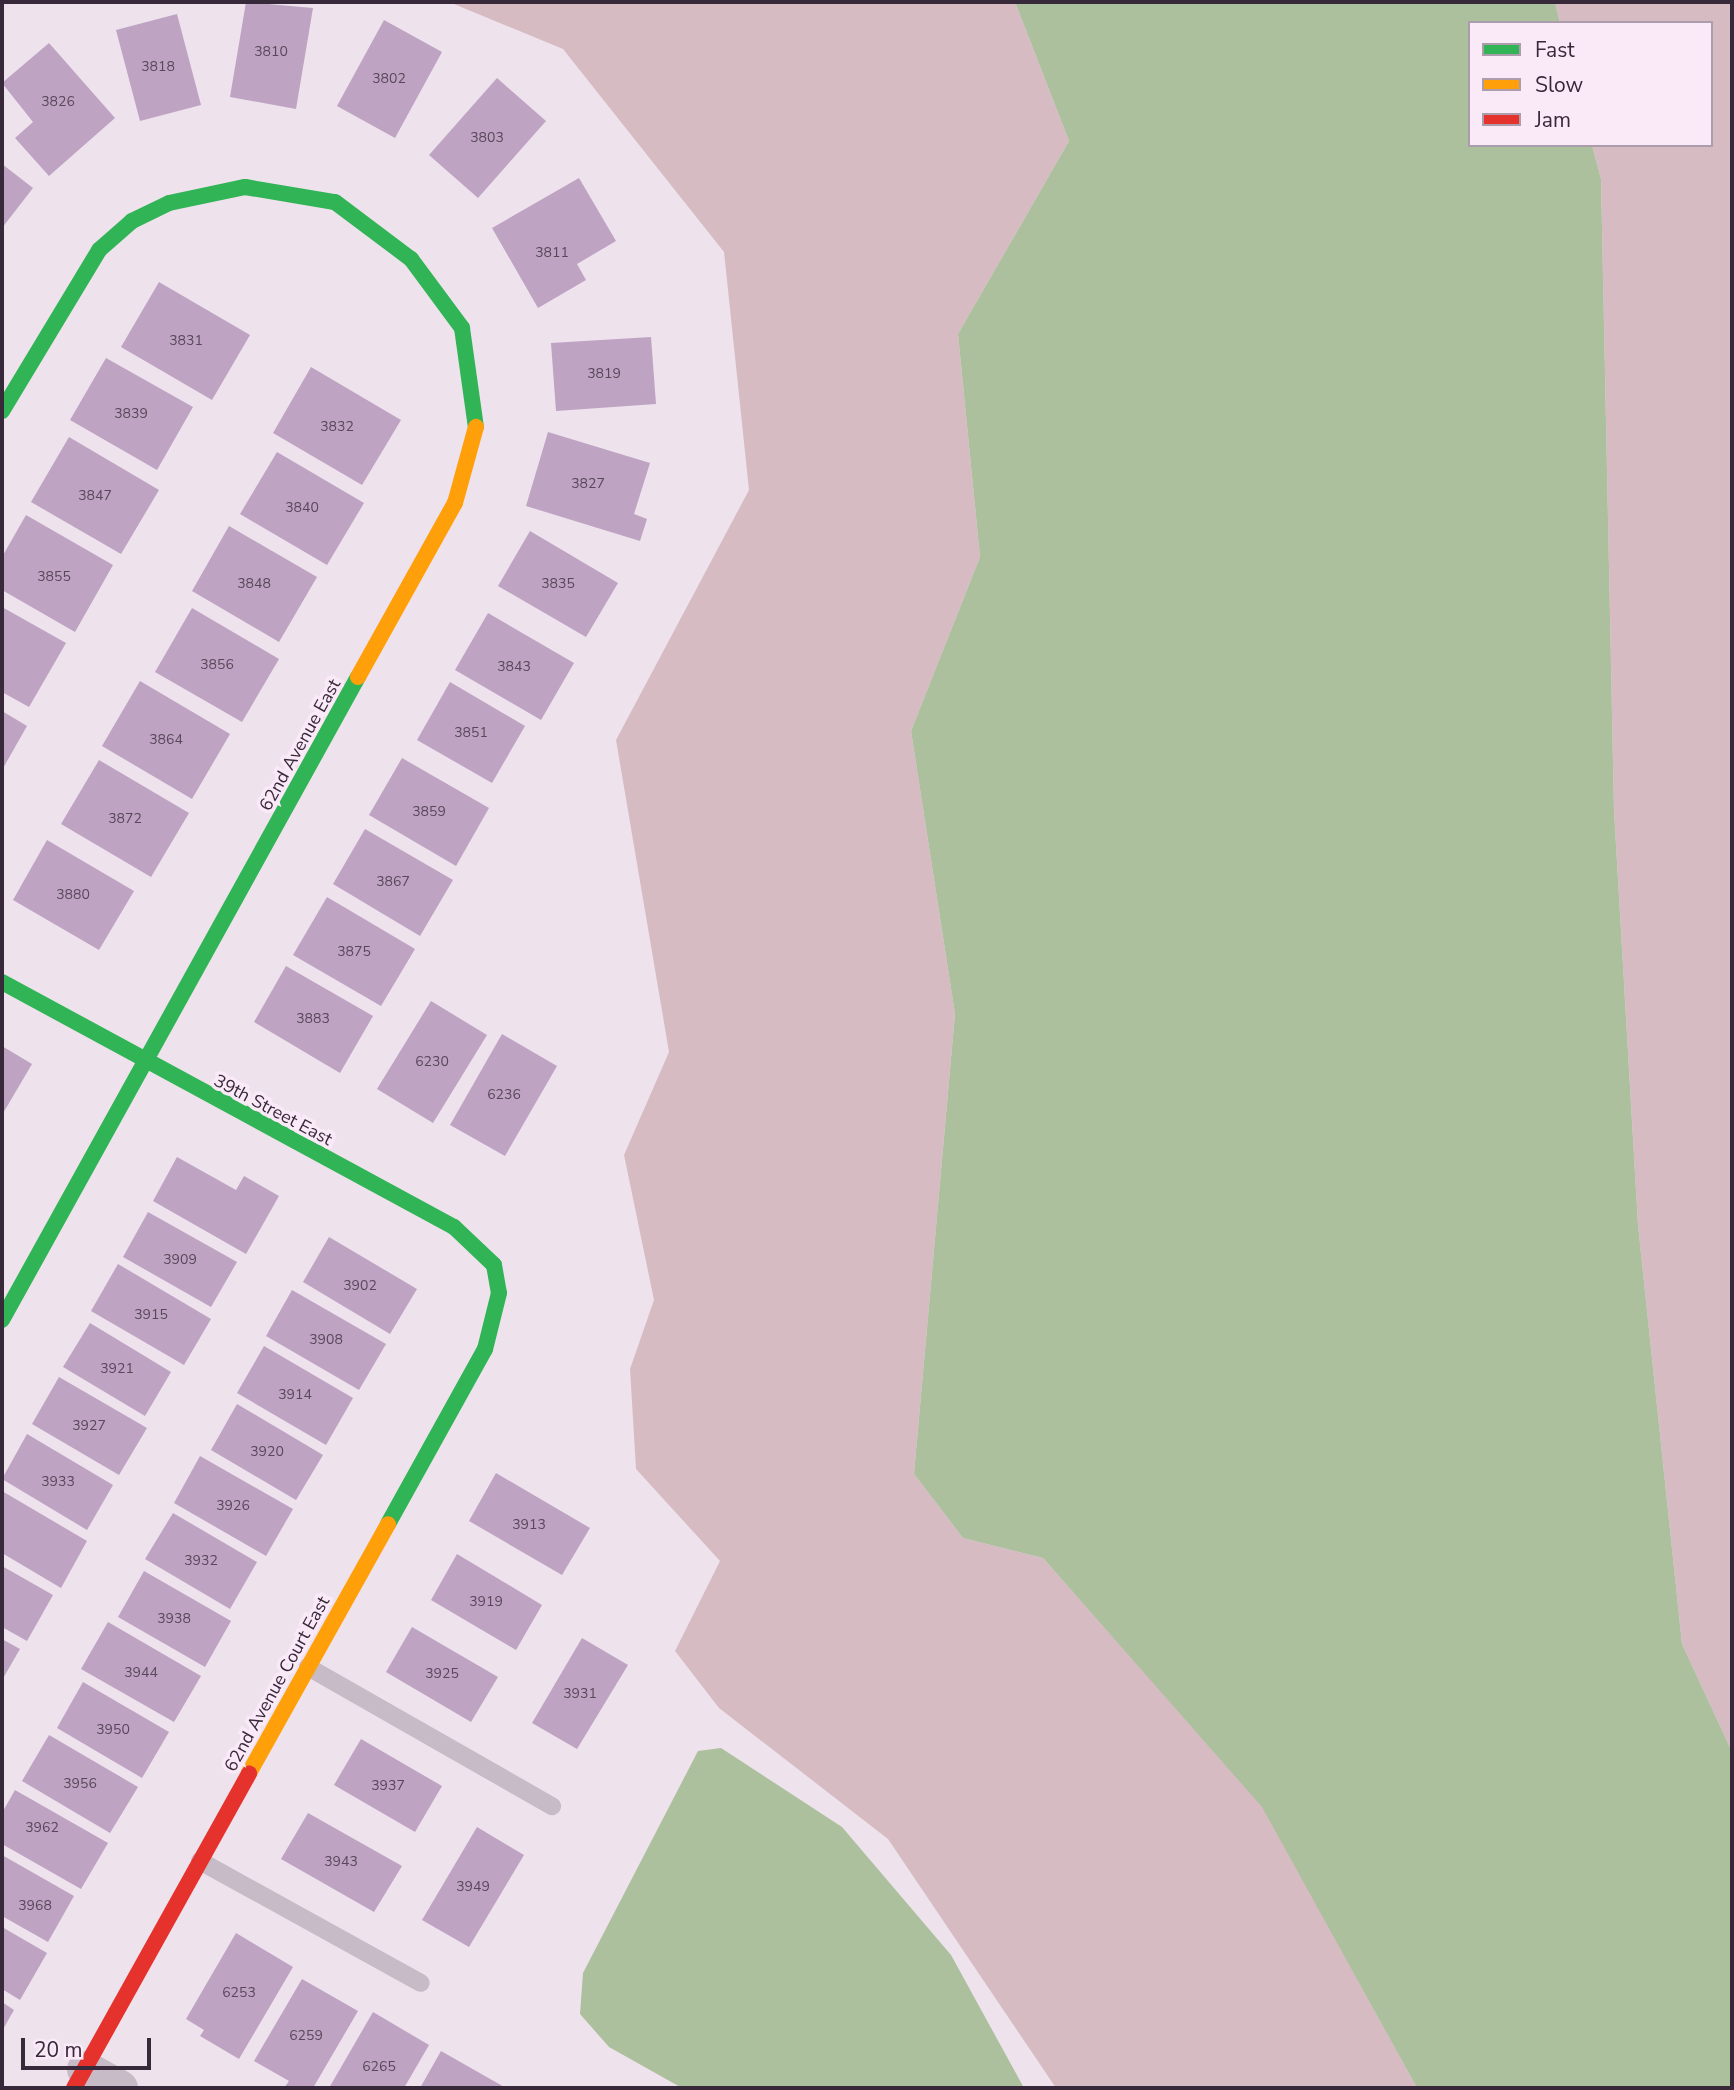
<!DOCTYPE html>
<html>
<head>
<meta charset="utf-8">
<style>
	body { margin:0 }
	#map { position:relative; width:1734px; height:2090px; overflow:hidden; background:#eee2ed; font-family:"Nunito Sans",sans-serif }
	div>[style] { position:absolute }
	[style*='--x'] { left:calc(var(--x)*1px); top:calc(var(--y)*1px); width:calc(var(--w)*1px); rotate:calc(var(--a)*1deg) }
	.green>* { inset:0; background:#d6bcc2 }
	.water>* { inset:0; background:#acc09d }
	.building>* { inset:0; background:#bea3c2 }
	.lane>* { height:18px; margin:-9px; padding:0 9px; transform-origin:9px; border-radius:9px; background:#c7bbc7 }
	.street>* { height:37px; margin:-18.5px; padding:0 18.5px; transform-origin:18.5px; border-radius:18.5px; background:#c7bbc7 }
	.fast>* { height:16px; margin:-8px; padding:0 8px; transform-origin:8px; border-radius:8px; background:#30b455 }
	.slow>* { height:16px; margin:-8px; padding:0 8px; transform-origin:8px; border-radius:8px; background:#ff9f0a }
	.jam>* { height:16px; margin:-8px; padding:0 8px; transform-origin:8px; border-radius:8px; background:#e5322d }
	span { translate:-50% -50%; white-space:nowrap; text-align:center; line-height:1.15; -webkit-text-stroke:7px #faeaf8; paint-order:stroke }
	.number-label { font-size:14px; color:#59485b }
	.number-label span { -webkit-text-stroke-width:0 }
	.street-label { font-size:18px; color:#372939 }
	.frame { position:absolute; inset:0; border:4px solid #372939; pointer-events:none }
	.legend { position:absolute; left:1468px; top:21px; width:245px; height:126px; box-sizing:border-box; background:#faeaf8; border:2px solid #ac9dac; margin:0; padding:9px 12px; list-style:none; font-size:21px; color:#372939 }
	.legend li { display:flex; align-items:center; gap:14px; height:35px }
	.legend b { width:35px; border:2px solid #ac9dac }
	.scale { position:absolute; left:21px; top:2038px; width:130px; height:32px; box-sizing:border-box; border:4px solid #372939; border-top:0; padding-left:9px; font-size:21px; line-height:24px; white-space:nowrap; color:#372939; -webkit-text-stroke:5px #faeaf8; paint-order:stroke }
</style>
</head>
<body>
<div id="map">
	<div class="green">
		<div style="clip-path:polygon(449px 2px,1015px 2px,1069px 141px,958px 334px,980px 557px,911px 731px,955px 1014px,914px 1474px,963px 1538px,1043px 1558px,1263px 1807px,1417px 2088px,1056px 2088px,888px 1839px,719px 1708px,675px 1651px,720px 1561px,636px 1469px,630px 1369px,654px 1300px,624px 1155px,669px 1052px,616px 740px,749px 490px,724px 252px,563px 49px)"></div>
		<div style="clip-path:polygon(1555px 2px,1732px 2px,1732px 1752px,1682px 1644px,1638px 1225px,1614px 810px,1601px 179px,1592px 145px,1711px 145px,1711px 23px,1560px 23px)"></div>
	</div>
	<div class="water">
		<div style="clip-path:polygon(1015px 2px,1555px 2px,1560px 23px,1470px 23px,1470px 145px,1592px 145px,1601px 179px,1614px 810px,1638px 1225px,1682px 1644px,1732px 1752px,1732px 2088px,1417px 2088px,1262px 1807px,1043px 1558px,963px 1538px,914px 1474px,955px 1014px,911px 731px,980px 557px,958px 334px,1069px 141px)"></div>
		<div style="clip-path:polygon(721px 1748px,842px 1827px,951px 1955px,1024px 2088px,682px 2088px,609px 2047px,580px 2014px,583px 1973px,698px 1751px)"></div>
	</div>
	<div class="building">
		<div style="clip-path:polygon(246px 2px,313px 8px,296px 109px,230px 97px)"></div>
		<div style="clip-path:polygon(177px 14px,201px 105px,140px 121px,116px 30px)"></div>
		<div style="clip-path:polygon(384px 20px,442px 52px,395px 138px,337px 106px)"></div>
		<div style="clip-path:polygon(49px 43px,115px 118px,49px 176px,15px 138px,33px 122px,2px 83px)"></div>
		<div style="clip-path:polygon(497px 78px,546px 121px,478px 198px,429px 155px)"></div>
		<div style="clip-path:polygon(2px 164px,33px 188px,2px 228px)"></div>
		<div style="clip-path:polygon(579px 178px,616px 241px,577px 264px,586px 280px,538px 308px,492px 228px)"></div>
		<div style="clip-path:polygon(159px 282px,250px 335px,212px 400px,121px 347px)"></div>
		<div style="clip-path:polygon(651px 337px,656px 404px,556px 411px,551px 343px)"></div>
		<div style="clip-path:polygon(106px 358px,193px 407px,157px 470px,70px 420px)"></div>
		<div style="clip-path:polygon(311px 367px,401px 420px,362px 485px,273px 433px)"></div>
		<div style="clip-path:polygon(548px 432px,650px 463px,634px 514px,647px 519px,640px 541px,526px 506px)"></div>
		<div style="clip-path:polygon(69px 437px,159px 490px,121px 554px,31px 502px)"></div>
		<div style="clip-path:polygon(277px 452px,364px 503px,327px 565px,240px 514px)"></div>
		<div style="clip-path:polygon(26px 515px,113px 565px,75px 632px,2px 590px,2px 557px)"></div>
		<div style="clip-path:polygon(229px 526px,317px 577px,279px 642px,192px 591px)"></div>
		<div style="clip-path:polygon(530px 531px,618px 583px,586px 637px,498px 586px)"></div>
		<div style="clip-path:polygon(2px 607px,66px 643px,29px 707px,2px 692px)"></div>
		<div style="clip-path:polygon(192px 608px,279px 659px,242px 722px,155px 672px)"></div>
		<div style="clip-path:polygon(488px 613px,574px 663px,541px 720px,455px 670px)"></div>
		<div style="clip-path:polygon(140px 681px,230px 734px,192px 799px,102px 746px)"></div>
		<div style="clip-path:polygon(450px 682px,525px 726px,492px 783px,417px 740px)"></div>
		<div style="clip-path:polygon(2px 711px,27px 726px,2px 770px)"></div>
		<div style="clip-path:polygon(402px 758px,489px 808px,456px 866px,369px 815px)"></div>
		<div style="clip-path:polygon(99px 760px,189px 813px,151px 877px,61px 824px)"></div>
		<div style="clip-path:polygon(365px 829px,453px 880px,420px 936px,333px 884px)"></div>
		<div style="clip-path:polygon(47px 840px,134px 891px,99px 950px,13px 900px)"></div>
		<div style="clip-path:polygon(327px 897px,415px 949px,381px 1006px,293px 955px)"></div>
		<div style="clip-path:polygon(286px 966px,373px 1016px,340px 1073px,254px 1022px)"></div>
		<div style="clip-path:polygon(431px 1001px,487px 1035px,433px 1123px,377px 1089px)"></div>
		<div style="clip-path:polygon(502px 1034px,557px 1066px,505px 1156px,450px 1125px)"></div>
		<div style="clip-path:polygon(2px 1046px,32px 1064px,2px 1115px)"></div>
		<div style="clip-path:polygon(177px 1157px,236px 1190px,244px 1176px,279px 1196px,246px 1254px,153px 1201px)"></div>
		<div style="clip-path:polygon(148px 1212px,237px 1262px,211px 1307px,123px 1257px)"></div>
		<div style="clip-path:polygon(329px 1237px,417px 1289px,390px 1334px,303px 1282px)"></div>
		<div style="clip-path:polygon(118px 1264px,211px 1319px,184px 1365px,91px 1311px)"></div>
		<div style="clip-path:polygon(292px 1290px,386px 1344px,359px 1390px,266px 1336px)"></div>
		<div style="clip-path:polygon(90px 1323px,171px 1372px,145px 1416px,63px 1367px)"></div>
		<div style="clip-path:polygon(264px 1346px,353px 1398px,326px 1445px,237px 1393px)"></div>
		<div style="clip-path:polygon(59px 1377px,147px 1428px,119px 1475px,32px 1424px)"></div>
		<div style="clip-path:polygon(237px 1404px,323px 1455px,296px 1500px,211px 1450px)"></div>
		<div style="clip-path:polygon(27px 1434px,113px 1485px,87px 1530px,2px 1479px)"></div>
		<div style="clip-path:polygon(200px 1456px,293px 1509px,266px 1556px,174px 1503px)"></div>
		<div style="clip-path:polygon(496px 1473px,590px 1528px,562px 1575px,469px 1521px)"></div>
		<div style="clip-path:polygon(2px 1491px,87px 1541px,61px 1588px,2px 1553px)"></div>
		<div style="clip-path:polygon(173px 1513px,257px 1562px,230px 1609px,145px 1559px)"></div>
		<div style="clip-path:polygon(457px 1554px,542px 1605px,516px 1650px,431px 1600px)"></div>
		<div style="clip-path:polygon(2px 1566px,53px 1595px,27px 1641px,2px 1627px)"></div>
		<div style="clip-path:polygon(144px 1571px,231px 1621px,205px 1667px,118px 1617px)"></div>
		<div style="clip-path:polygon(108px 1622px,201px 1676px,174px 1722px,81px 1669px)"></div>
		<div style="clip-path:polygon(412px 1627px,498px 1677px,471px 1722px,386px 1672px)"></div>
		<div style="clip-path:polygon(582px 1638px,628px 1665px,577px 1749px,532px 1723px)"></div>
		<div style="clip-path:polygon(2px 1639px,20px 1649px,2px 1680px)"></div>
		<div style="clip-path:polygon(83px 1682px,169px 1732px,142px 1778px,57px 1728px)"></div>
		<div style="clip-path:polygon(49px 1735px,138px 1787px,110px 1833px,22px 1781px)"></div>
		<div style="clip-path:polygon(361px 1739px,442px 1786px,415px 1832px,334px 1785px)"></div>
		<div style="clip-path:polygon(15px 1790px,108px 1843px,81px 1889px,2px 1844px,2px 1813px)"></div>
		<div style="clip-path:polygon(308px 1813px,402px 1866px,374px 1912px,281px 1859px)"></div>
		<div style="clip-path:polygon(477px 1827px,524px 1855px,469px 1947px,422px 1920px)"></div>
		<div style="clip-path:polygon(2px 1855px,74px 1896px,48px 1942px,2px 1916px)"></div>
		<div style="clip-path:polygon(2px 1927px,47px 1953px,20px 2000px,2px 1989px)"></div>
		<div style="clip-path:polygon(236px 1933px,293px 1967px,239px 2059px,200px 2036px,204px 2030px,186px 2019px)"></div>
		<div style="clip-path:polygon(302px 1979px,358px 2011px,313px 2088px,284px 2088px,289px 2081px,254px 2061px)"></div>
		<div style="clip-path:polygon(2px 2002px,14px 2010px,2px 2031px)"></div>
		<div style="clip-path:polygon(373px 2012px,429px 2045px,404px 2088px,329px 2088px)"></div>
		<div style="clip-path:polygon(441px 2051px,506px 2088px,420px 2088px)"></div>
	</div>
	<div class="lane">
		<div style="--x:308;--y:1667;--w:281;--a:29.7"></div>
		<div style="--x:200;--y:1861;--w:252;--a:28.9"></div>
	</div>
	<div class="street">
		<div style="--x:85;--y:2069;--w:39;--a:29"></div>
	</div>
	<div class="fast">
		<div style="--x:2;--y:411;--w:188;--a:-58.9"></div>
		<div style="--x:99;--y:250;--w:44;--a:-41.3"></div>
		<div style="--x:132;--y:221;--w:41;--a:-25.9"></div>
		<div style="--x:169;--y:203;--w:78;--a:-11.9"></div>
		<div style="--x:245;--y:187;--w:91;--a:9.5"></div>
		<div style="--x:335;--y:202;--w:95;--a:36.9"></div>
		<div style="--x:411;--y:259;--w:86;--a:53.5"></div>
		<div style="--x:462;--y:328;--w:100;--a:82"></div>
		<div style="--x:2;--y:982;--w:514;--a:28.46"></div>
		<div style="--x:454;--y:1227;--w:55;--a:43.5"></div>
		<div style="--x:494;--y:1265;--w:28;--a:80"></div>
		<div style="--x:499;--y:1293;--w:58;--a:104"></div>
		<div style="--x:485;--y:1349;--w:200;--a:119"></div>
		<div style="--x:2;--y:1320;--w:735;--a:-61.03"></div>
	</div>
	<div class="slow">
		<div style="--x:358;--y:677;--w:199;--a:-60.9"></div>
		<div style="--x:455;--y:503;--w:79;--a:-74.6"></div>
		<div style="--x:249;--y:1773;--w:285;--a:-60.8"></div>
	</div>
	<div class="jam">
		<div style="--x:74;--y:2088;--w:360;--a:-60.9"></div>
	</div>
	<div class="number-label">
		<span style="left:271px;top:52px">3810</span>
		<span style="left:158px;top:67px">3818</span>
		<span style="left:389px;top:79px">3802</span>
		<span style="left:58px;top:102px">3826</span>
		<span style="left:487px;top:138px">3803</span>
		<span style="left:552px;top:253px">3811</span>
		<span style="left:186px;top:341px">3831</span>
		<span style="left:604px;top:374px">3819</span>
		<span style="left:131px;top:414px">3839</span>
		<span style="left:337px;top:427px">3832</span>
		<span style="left:588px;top:484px">3827</span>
		<span style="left:95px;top:496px">3847</span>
		<span style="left:302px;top:508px">3840</span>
		<span style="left:54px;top:577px">3855</span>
		<span style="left:254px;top:584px">3848</span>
		<span style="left:558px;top:584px">3835</span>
		<span style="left:217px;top:665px">3856</span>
		<span style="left:514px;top:667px">3843</span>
		<span style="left:471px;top:733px">3851</span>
		<span style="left:166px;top:740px">3864</span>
		<span style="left:429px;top:812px">3859</span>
		<span style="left:125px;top:819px">3872</span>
		<span style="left:393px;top:882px">3867</span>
		<span style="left:73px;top:895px">3880</span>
		<span style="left:354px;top:952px">3875</span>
		<span style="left:313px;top:1019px">3883</span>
		<span style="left:432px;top:1062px">6230</span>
		<span style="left:504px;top:1095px">6236</span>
		<span style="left:180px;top:1260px">3909</span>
		<span style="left:360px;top:1286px">3902</span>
		<span style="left:151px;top:1315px">3915</span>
		<span style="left:326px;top:1340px">3908</span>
		<span style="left:117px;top:1369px">3921</span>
		<span style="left:295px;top:1395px">3914</span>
		<span style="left:89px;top:1426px">3927</span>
		<span style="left:267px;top:1452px">3920</span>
		<span style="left:58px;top:1482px">3933</span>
		<span style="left:233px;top:1506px">3926</span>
		<span style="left:529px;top:1525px">3913</span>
		<span style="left:201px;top:1561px">3932</span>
		<span style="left:486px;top:1602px">3919</span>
		<span style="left:174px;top:1619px">3938</span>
		<span style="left:141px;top:1673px">3944</span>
		<span style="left:442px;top:1674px">3925</span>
		<span style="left:580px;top:1694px">3931</span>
		<span style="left:113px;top:1730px">3950</span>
		<span style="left:80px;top:1784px">3956</span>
		<span style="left:388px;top:1786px">3937</span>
		<span style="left:42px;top:1828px">3962</span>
		<span style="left:341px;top:1862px">3943</span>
		<span style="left:473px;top:1887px">3949</span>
		<span style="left:35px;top:1906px">3968</span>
		<span style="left:239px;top:1993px">6253</span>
		<span style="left:306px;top:2036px">6259</span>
		<span style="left:379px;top:2067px">6265</span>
	</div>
	<div class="street-label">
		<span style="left:300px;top:745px;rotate:-61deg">62nd Avenue East</span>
		<span style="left:273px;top:1110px;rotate:28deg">39th Street East</span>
		<span style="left:277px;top:1684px;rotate:-61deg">62nd Avenue Court East</span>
	</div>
	<div class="frame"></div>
	<ul class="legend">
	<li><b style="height:9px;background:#30b455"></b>Fast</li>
	<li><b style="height:9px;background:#ff9f0a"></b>Slow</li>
	<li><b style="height:9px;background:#e5322d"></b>Jam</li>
	</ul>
	<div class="scale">20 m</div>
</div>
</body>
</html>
